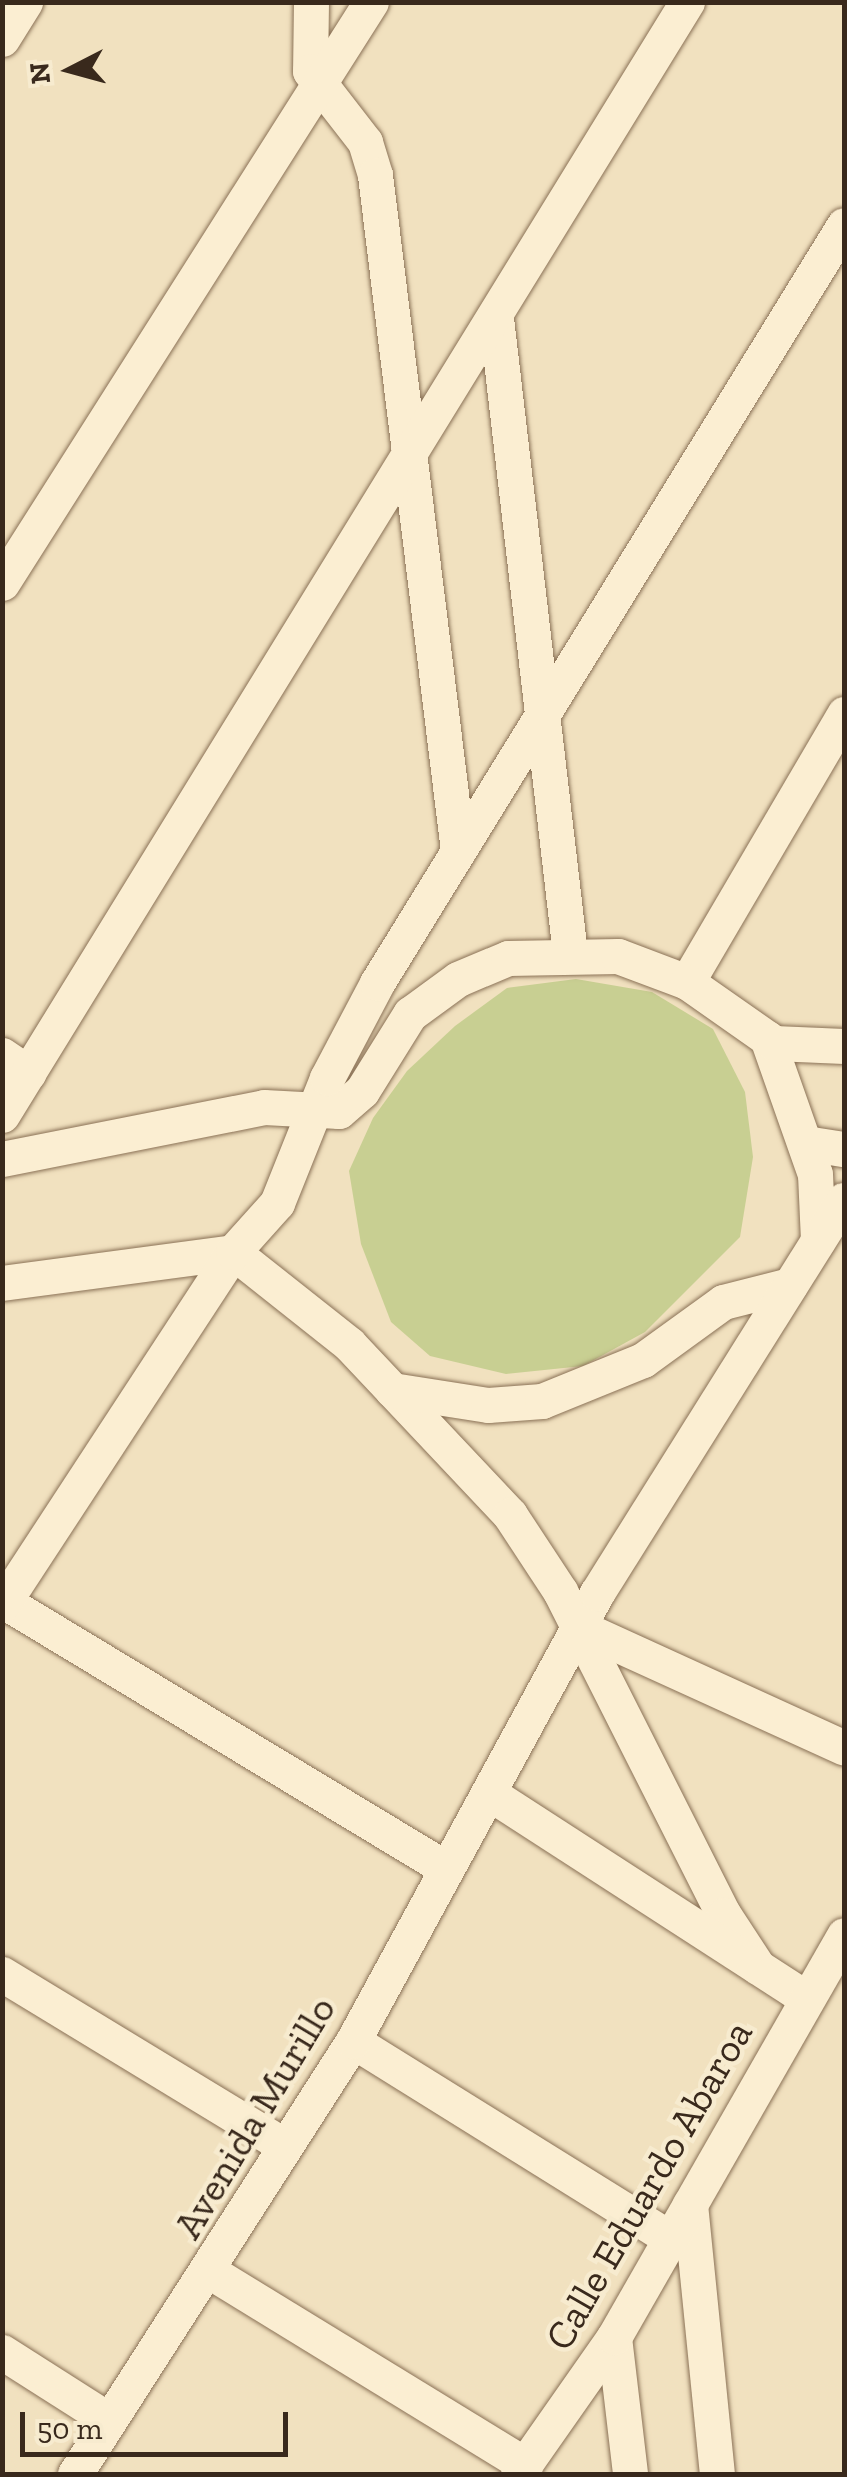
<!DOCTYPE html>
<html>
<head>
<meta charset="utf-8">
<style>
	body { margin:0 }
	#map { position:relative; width:847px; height:2477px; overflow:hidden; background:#f1e1bf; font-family:"Zilla Slab",serif }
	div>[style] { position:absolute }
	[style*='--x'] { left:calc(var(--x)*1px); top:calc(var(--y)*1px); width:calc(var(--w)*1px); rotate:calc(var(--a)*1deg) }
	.green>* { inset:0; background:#c8cf92 }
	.roads { filter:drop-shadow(0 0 2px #8a7156) drop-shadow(0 0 2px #8a7156) }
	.street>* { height:35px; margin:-17.5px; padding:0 17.5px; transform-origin:17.5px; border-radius:17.5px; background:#fbeed2 }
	span { translate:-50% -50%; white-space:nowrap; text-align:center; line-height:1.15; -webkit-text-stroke:9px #f7ebcf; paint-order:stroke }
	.street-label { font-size:40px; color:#39291c }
	.frame { position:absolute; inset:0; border:5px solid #39291c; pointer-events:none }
	.north { position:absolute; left:20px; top:20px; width:100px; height:100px; -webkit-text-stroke:8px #f7ebcf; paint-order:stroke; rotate:264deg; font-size:28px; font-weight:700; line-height:40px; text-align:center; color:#39291c }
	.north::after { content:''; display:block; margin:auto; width:35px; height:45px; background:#39291c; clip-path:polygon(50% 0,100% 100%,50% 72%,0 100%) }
	.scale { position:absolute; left:20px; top:2412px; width:268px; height:45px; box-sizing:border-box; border:5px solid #39291c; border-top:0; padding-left:12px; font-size:30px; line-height:35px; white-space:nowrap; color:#39291c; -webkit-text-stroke:8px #f7ebcf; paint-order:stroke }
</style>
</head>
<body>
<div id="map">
	<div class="green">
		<div style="clip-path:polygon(576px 979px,652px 992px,713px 1029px,745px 1092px,753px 1157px,740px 1237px,645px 1332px,583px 1366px,506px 1374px,430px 1356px,391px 1322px,361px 1244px,349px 1171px,373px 1118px,407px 1071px,455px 1026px,507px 988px)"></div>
	</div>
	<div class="roads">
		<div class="street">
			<div style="--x:311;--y:2;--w:69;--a:90.8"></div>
			<div style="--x:310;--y:71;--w:90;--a:52.2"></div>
			<div style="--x:365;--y:142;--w:34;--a:73"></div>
			<div style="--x:375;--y:175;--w:681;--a:83"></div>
			<div style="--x:2;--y:39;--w:44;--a:-58.1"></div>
			<div style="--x:496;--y:318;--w:640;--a:83.36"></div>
			<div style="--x:2;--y:583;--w:688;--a:-57.58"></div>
			<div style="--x:687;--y:982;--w:311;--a:-59.6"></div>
			<div style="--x:767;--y:1038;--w:144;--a:70.6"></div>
			<div style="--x:815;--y:1174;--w:66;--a:87.4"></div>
			<div style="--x:2;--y:1055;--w:32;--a:34"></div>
			<div style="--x:2;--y:1115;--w:1307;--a:-58.39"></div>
			<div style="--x:805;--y:1143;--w:39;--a:9"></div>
			<div style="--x:2;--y:1159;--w:267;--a:-11.2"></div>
			<div style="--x:264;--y:1107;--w:75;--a:3.1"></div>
			<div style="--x:339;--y:1111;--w:30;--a:-41"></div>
			<div style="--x:362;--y:1091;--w:91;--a:-58.1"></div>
			<div style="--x:410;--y:1014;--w:59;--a:-36.1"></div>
			<div style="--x:458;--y:979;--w:54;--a:-22.8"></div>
			<div style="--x:508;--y:958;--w:110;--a:-1"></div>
			<div style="--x:618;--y:956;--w:74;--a:20.6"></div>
			<div style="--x:687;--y:982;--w:106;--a:35"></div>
			<div style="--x:774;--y:1043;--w:70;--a:2.5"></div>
			<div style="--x:2;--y:1283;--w:233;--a:-7.6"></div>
			<div style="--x:233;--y:1252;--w:148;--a:38.4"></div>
			<div style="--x:349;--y:1344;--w:235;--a:46.7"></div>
			<div style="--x:510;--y:1515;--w:91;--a:56.7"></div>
			<div style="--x:560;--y:1591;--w:363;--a:63.2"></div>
			<div style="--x:724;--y:1915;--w:62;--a:56.8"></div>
			<div style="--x:392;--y:1390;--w:97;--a:8.9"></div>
			<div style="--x:488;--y:1405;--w:54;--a:-4.2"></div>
			<div style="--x:542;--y:1401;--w:109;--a:-22.1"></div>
			<div style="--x:643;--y:1360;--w:99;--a:-35.9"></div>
			<div style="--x:723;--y:1302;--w:69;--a:-14.2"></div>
			<div style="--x:5;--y:1602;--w:516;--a:31.14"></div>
			<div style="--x:2;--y:1605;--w:422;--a:-56.8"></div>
			<div style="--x:233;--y:1252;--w:66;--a:-48.1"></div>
			<div style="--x:277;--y:1203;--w:135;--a:-68.2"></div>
			<div style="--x:327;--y:1078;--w:107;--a:-62.2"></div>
			<div style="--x:377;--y:983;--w:890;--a:-58.36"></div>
			<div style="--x:579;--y:1627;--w:291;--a:24.5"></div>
			<div style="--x:489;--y:1793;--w:378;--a:32.9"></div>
			<div style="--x:2;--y:1974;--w:328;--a:31.3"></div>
			<div style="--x:353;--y:2041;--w:375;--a:31.9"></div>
			<div style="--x:690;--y:2204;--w:271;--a:84.3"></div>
			<div style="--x:209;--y:2271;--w:371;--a:31.5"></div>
			<div style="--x:614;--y:2337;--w:138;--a:83.3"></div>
			<div style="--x:2;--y:2352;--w:125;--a:32.5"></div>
			<div style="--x:75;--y:2474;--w:515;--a:-57.3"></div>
			<div style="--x:353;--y:2041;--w:510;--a:-61.43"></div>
			<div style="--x:597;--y:1593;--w:464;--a:-57.9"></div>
			<div style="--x:518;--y:2474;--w:167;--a:-55"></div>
			<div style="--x:614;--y:2337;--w:463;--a:-60.2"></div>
		</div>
	</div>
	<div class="street-label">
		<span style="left:254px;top:2117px;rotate:-59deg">Avenida Murillo</span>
		<span style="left:648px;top:2185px;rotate:-60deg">Calle Eduardo Abaroa</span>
	</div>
	<div class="frame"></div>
	<div class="north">N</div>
	<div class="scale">50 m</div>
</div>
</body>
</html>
